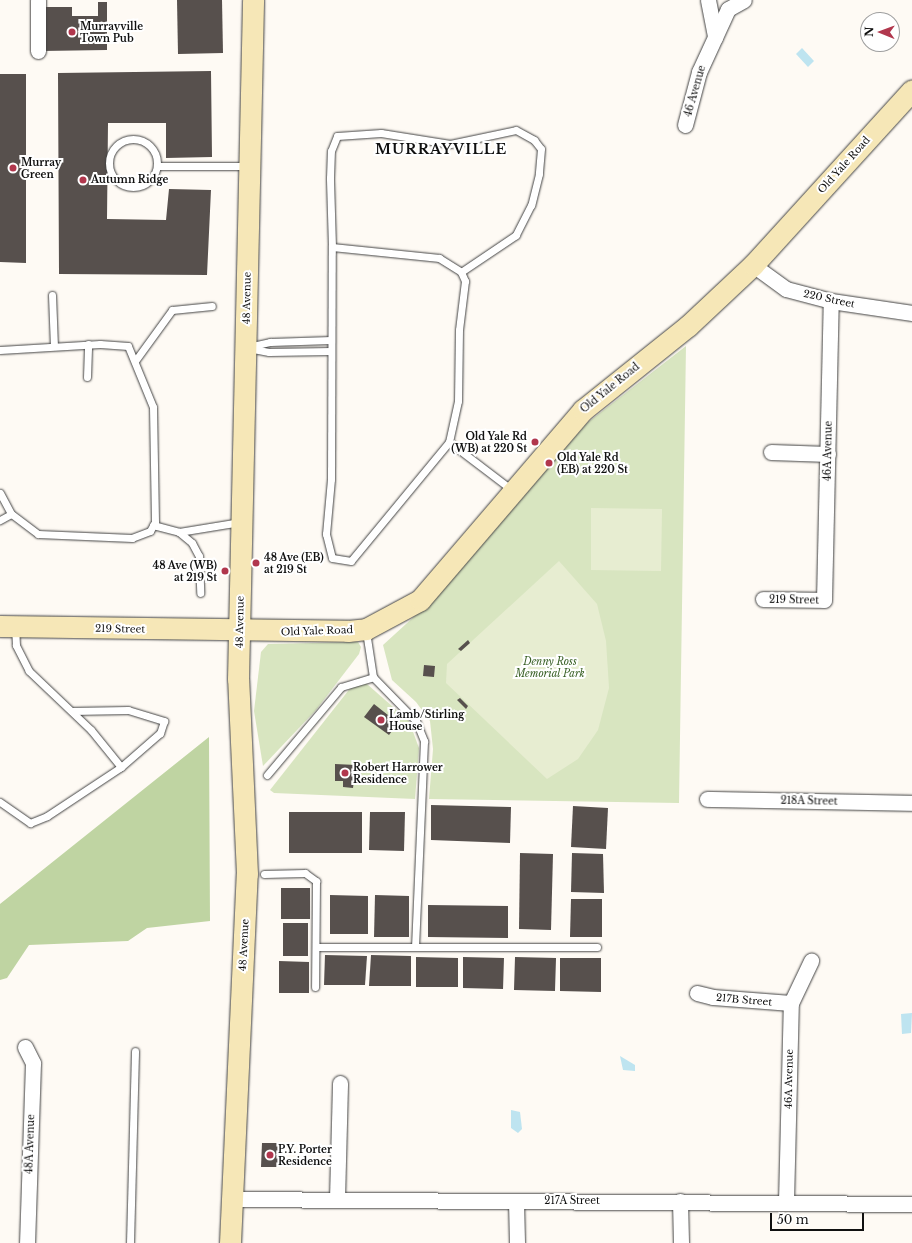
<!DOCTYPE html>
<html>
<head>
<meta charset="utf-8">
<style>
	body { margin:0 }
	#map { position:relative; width:912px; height:1243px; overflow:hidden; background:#fefaf4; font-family:"Libre Baskerville",serif }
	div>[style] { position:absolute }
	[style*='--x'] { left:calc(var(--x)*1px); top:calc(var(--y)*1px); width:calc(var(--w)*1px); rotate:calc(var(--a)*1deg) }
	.green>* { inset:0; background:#d8e5c0 }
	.forest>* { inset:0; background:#bfd4a2 }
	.pitch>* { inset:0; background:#e7edd1 }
	.water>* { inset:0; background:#bee4f0 }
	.building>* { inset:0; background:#57504d }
	.roads { filter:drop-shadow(0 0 1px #434343) drop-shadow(0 0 1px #434343) }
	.lane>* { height:7px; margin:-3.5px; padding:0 3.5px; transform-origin:3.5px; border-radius:3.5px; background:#fff }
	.lane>.ring { margin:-3.5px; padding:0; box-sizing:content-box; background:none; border:7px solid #fff; border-radius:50% }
	.street>* { height:15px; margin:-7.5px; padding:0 7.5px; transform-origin:7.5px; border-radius:7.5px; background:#fff }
	.secondary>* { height:21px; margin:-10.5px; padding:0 10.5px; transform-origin:10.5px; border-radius:10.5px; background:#f6e7b7 }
	.dots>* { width:11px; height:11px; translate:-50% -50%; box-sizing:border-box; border:2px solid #fff; border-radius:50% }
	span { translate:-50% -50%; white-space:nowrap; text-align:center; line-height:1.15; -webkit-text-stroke:4px #fff; paint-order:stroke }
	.poi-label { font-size:10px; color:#101010; font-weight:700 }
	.left { translate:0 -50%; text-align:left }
	.right { translate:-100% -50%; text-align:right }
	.street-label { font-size:10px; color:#101010 }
	.park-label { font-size:10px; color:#3a6127; font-style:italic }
	.district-label { font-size:14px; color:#101010; font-weight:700; letter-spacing:1px }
	.north { position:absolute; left:860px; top:12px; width:40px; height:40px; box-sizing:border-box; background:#fff; border:1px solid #9f9f9f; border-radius:50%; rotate:271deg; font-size:11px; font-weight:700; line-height:16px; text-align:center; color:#101010 }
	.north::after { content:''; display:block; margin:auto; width:14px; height:18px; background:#b1374d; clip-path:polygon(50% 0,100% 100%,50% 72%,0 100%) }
	.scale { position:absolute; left:770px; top:1213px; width:94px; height:18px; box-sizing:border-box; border:2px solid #101010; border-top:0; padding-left:5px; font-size:12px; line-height:14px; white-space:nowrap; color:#101010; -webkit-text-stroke:3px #fff; paint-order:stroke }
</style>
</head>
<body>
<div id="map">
	<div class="green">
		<div style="clip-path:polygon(686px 346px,679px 803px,429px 799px,433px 749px,430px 721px,416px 702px,392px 680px,383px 645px,441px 592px,587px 423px)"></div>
		<div style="clip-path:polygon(358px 642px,361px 647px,359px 654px,316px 710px,263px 766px,254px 711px,261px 652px,268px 644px)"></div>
		<div style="clip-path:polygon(359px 677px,409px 721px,419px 748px,415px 799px,274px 793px,270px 790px)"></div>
	</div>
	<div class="forest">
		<div style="clip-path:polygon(209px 737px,210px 921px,147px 928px,128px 941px,29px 945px,7px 978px,0 980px,0 904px)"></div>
	</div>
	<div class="pitch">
		<div style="clip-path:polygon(591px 508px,662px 509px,661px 571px,591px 570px)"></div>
		<div style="clip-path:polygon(559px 561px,597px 604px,606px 641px,609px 688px,598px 730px,578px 759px,547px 779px,446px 683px,447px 664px)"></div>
	</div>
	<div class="water">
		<div style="clip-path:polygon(802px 48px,814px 61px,808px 67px,796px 54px)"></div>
		<div style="clip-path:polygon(912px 1013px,911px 1033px,902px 1034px,901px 1014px)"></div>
		<div style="clip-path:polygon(620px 1056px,635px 1065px,635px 1071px,623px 1070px)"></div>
		<div style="clip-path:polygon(511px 1110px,520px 1112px,522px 1129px,518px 1133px,511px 1128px)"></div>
	</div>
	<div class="building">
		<div style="clip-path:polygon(177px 0,222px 0,223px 53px,178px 54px)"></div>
		<div style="clip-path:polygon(98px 2px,107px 2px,107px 50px,42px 51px,42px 7px,72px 7px,72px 16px,98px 16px)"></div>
		<div style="clip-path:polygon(211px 71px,212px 157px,166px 158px,166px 123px,108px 123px,107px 219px,166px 220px,169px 189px,211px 190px,207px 275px,59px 274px,58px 73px)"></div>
		<div style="clip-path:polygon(0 74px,26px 74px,26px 263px,0 262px)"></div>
		<div style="clip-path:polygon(468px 640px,470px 643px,461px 651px,458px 649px)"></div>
		<div style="clip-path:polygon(424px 665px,435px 666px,434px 677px,423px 676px)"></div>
		<div style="clip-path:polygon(460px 698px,468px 706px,466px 709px,457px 700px)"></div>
		<div style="clip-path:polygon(374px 704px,398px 723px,389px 735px,364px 717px)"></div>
		<div style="clip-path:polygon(335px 764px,356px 765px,353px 788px,343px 787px,343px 781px,335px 781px)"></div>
		<div style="clip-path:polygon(431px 805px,511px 807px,510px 843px,431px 840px)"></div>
		<div style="clip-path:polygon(573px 806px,608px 808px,606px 849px,571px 847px)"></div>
		<div style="clip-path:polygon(289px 812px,362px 812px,362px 853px,289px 853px)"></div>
		<div style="clip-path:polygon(370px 812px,405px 812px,404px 851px,369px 850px)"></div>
		<div style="clip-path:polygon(520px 853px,553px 854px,551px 930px,519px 929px)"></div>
		<div style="clip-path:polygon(572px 853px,603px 854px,604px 893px,571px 892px)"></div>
		<div style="clip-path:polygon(281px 888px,310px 888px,310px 919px,281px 919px)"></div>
		<div style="clip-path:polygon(330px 895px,368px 896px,368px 934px,330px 934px)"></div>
		<div style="clip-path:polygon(375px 895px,409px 896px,409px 937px,374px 937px)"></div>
		<div style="clip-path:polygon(571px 899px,602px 899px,602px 937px,570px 937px)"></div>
		<div style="clip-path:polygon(428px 905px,508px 906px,508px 938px,428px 937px)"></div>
		<div style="clip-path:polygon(283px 923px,308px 923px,308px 956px,283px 956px)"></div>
		<div style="clip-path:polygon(325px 955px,367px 956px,365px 985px,324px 985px)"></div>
		<div style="clip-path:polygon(371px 955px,411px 956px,411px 986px,369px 986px)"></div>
		<div style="clip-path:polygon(416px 957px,458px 958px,458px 987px,416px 987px)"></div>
		<div style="clip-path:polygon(463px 957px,504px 958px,503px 989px,463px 988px)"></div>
		<div style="clip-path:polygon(515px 957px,556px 958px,555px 991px,514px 990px)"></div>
		<div style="clip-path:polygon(560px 958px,601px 958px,601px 992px,560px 991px)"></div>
		<div style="clip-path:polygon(279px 961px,309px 962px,309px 993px,279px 993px)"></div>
		<div style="clip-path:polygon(262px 1143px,279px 1143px,279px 1167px,261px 1167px)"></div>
	</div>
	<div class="roads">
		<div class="lane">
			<div class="ring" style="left:109px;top:139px;width:41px;height:41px"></div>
			<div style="--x:158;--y:166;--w:89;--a:0"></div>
			<div style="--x:332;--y:247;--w:69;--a:-91.7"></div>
			<div style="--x:330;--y:178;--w:27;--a:-88"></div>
			<div style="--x:331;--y:151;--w:16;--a:-68"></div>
			<div style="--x:337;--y:136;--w:44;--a:-3.9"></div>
			<div style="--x:381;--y:133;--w:70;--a:9.1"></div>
			<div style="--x:450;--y:144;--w:67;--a:-12"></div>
			<div style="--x:516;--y:130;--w:21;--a:29"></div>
			<div style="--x:534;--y:140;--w:11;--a:52"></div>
			<div style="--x:541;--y:149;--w:25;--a:95"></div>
			<div style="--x:539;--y:174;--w:32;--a:104"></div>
			<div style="--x:531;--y:205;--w:34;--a:117"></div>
			<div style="--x:516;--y:235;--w:66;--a:146.1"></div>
			<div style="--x:52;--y:295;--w:51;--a:87.8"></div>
			<div style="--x:248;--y:347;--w:23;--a:-13"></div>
			<div style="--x:270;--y:342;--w:61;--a:-1.9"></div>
			<div style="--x:248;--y:348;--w:21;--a:11"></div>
			<div style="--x:269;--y:352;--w:62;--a:-0.9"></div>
			<div style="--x:0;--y:350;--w:100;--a:-3.4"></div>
			<div style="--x:100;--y:344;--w:28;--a:4"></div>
			<div style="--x:128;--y:346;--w:66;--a:67.7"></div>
			<div style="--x:153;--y:407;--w:115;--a:89"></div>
			<div style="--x:155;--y:522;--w:10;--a:119"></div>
			<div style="--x:150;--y:531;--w:19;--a:159"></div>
			<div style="--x:132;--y:538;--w:94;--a:-177.6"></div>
			<div style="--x:38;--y:534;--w:34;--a:-143"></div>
			<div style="--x:135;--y:361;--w:63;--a:-54"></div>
			<div style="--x:172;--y:310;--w:40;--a:-5.7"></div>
			<div style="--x:87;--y:377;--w:33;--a:-88"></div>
			<div style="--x:449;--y:442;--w:154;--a:129.5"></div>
			<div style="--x:351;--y:561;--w:19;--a:-171"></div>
			<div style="--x:332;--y:558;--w:25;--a:-104"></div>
			<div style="--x:326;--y:534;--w:55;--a:-84.8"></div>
			<div style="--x:331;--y:479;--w:232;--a:-89.8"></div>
			<div style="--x:332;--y:247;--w:108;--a:5.9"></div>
			<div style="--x:439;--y:258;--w:26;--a:32"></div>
			<div style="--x:461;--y:272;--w:10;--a:66"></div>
			<div style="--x:465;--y:281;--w:49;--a:97"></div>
			<div style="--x:459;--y:330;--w:71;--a:90.8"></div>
			<div style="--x:458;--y:401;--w:42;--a:102.4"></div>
			<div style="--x:449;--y:442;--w:79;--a:37.3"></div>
			<div style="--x:0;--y:493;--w:24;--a:62"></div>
			<div style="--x:11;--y:514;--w:13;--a:151"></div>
			<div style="--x:153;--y:525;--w:27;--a:15"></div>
			<div style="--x:179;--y:532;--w:62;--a:-9.3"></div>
			<div style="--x:179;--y:532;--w:17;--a:40"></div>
			<div style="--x:192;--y:543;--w:15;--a:62"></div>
			<div style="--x:199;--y:556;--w:37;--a:88"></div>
			<div style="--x:373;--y:677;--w:62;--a:45.7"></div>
			<div style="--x:416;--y:721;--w:22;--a:68"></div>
			<div style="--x:424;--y:741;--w:206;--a:92.5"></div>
			<div style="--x:72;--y:711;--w:56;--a:-1"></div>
			<div style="--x:128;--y:710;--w:38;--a:17"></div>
			<div style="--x:164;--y:721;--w:13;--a:108"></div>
			<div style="--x:160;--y:733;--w:52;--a:138.9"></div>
			<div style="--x:267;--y:775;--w:115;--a:-49.9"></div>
			<div style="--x:341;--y:687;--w:34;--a:-17"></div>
			<div style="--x:373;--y:677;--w:47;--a:-98.7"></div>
			<div style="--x:0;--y:802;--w:37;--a:35"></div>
			<div style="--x:30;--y:823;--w:18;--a:-22"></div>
			<div style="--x:47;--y:816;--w:89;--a:-33.5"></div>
			<div style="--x:121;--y:767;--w:48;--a:-129"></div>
			<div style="--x:91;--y:730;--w:86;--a:-136.4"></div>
			<div style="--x:29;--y:671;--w:29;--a:-117"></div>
			<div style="--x:16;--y:645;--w:17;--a:-93"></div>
			<div style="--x:264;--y:874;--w:41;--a:-1.4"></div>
			<div style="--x:305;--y:873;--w:14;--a:36"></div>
			<div style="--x:316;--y:881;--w:106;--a:90.5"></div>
			<div style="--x:316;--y:947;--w:281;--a:0"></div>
			<div style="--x:130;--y:1243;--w:192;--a:-88.5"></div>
		</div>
		<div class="street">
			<div style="--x:708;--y:0;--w:38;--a:79"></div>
			<div style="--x:38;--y:51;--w:51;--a:-90"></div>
			<div style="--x:685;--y:125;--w:55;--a:-75.2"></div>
			<div style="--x:699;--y:72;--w:69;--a:-65.3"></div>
			<div style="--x:728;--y:9;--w:18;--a:-29"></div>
			<div style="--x:753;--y:265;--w:41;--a:36"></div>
			<div style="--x:786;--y:289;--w:47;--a:14.9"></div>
			<div style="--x:831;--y:301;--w:82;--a:8.4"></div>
			<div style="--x:771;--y:452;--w:57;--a:2"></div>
			<div style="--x:763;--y:599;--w:61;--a:0.9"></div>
			<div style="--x:824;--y:600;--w:299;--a:-88.7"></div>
			<div style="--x:707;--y:799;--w:205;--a:1.1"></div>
			<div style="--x:697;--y:993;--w:16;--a:14"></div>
			<div style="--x:713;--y:997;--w:78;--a:4.4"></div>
			<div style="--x:25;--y:1047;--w:18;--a:63"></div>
			<div style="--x:33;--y:1063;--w:180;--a:91.9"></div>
			<div style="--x:232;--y:1199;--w:680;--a:0.42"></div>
			<div style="--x:337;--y:1199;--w:116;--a:-88.5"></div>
			<div style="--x:516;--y:1201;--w:42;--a:88.6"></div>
			<div style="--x:680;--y:1201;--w:42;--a:88.6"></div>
			<div style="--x:786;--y:1202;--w:199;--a:-88.6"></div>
			<div style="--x:791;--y:1003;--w:47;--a:-64.5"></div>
		</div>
		<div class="secondary">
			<div style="--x:0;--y:626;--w:348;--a:0.8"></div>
			<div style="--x:348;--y:631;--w:18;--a:-6"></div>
			<div style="--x:366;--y:629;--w:61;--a:-28.2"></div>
			<div style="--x:420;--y:600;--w:250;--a:-49.4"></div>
			<div style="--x:583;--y:410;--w:134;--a:-38.7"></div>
			<div style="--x:688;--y:326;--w:89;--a:-43.2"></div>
			<div style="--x:753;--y:265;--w:236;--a:-47.7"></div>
			<div style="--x:230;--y:1243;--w:369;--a:-87.4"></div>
			<div style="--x:247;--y:874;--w:195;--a:-92.6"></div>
			<div style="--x:238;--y:679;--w:679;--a:-88.73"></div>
		</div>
	</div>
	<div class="dots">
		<div style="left:72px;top:32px;background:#b1374d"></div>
		<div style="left:13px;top:168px;background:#b1374d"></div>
		<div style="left:83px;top:180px;background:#b1374d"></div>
		<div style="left:535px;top:442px;background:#b1374d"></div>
		<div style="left:549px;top:463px;background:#b1374d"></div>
		<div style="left:256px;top:563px;background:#b1374d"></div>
		<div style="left:225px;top:571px;background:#b1374d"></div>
		<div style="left:381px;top:720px;background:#b1374d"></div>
		<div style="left:345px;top:773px;background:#b1374d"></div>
		<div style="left:270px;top:1155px;background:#b1374d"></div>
	</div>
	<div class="poi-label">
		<span class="left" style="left:80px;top:32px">Murrayville<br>Town Pub</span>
		<span class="left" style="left:21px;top:168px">Murray<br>Green</span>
		<span class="left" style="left:91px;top:180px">Autumn Ridge</span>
		<span class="right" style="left:527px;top:442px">Old Yale Rd<br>(WB) at 220 St</span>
		<span class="left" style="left:557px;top:463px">Old Yale Rd<br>(EB) at 220 St</span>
		<span class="left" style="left:264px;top:563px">48 Ave (EB)<br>at 219 St</span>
		<span class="right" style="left:217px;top:571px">48 Ave (WB)<br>at 219 St</span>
		<span class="left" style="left:389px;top:720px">Lamb/Stirling<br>House</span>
		<span class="left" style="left:353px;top:773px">Robert Harrower<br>Residence</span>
		<span class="left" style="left:278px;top:1155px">P.Y. Porter<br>Residence</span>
	</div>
	<div class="street-label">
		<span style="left:695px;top:91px;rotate:-74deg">46 Avenue</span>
		<span style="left:844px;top:165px;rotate:-48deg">Old Yale Road</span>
		<span style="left:247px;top:298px;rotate:-89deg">48 Avenue</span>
		<span style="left:829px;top:299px;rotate:12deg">220 Street</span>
		<span style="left:610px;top:388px;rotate:-39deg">Old Yale Road</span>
		<span style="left:828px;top:451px;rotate:-89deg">46A Avenue</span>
		<span style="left:794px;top:600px;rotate:1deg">219 Street</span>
		<span style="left:240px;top:622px;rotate:-89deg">48 Avenue</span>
		<span style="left:120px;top:629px;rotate:1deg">219 Street</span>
		<span style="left:317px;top:631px;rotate:-2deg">Old Yale Road</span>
		<span style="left:809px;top:801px;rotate:1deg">218A Street</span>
		<span style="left:244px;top:945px;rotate:-87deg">48 Avenue</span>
		<span style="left:744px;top:1000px;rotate:5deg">217B Street</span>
		<span style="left:789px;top:1079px;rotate:-89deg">46A Avenue</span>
		<span style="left:30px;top:1144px;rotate:-88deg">48A Avenue</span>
		<span style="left:572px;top:1201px">217A Street</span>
	</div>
	<div class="park-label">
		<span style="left:550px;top:667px">Denny Ross<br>Memorial Park</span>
	</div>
	<div class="district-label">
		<span style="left:441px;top:149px">MURRAYVILLE</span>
	</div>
	<div class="north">N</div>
	<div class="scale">50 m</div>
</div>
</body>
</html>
